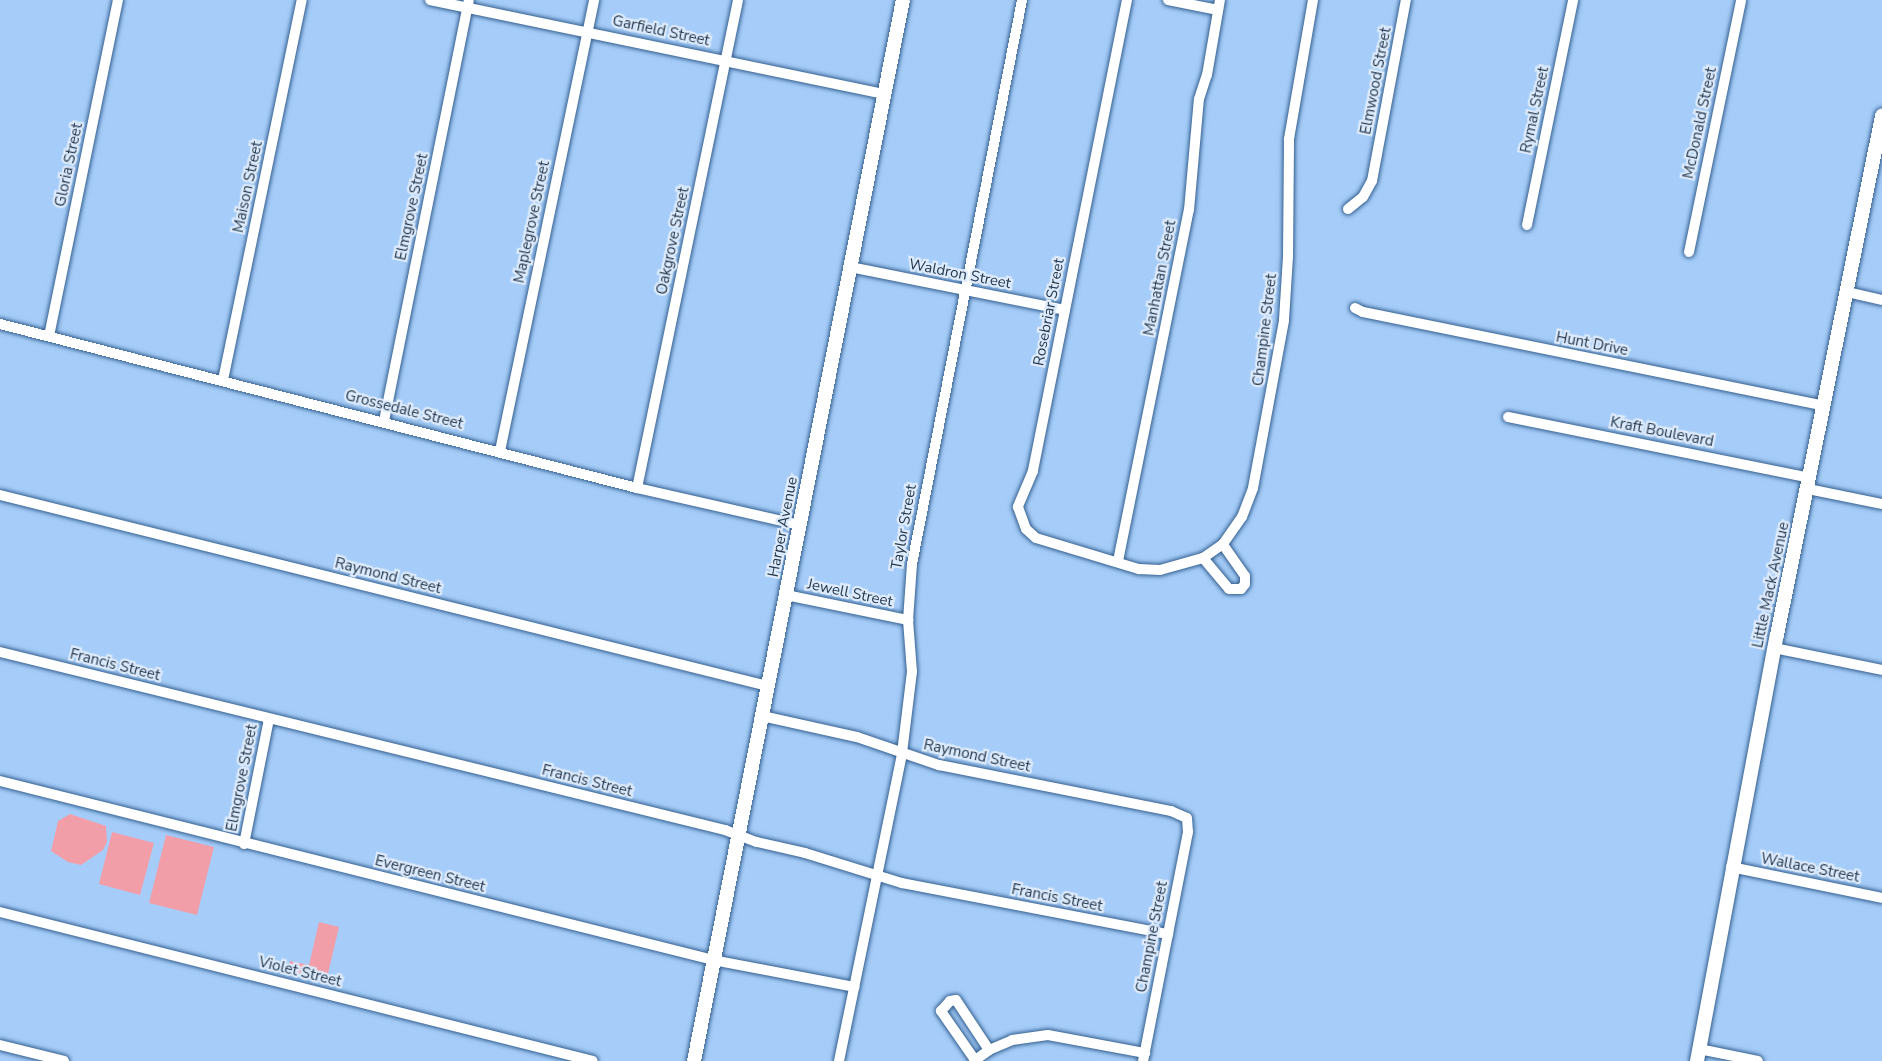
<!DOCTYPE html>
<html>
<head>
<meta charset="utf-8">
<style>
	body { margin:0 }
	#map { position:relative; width:1882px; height:1061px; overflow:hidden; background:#a6cdf9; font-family:"Nunito Sans",sans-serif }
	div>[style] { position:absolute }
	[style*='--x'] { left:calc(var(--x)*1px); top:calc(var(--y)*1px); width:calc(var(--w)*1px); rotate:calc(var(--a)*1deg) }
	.green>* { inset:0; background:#f29ea8 }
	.roads { filter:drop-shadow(0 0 2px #346091) drop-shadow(0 0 2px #346091) }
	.minor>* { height:10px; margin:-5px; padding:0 5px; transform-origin:5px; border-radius:5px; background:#fff }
	.major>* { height:14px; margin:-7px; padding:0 7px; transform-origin:7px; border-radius:7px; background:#fff }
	span { translate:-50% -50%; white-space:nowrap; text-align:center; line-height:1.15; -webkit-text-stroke:4.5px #ddebfc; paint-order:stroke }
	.street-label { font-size:15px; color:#24374d }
</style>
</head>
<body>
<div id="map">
	<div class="green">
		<div style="clip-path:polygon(70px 814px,106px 826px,107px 842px,103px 850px,81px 865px,68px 862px,51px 851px,58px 821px)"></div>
		<div style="clip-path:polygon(112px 832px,154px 843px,140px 895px,99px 884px)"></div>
		<div style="clip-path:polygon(166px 835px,214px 847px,197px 915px,149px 903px)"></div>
		<div style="clip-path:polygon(319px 922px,339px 927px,326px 982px,287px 973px,290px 961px,309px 965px)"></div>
	</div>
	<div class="roads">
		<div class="minor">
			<div style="--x:430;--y:0;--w:464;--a:11.7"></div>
			<div style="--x:1127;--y:0;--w:480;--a:101.3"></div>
			<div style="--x:1033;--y:471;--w:39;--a:113"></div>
			<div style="--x:1018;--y:507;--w:23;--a:70"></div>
			<div style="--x:1026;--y:529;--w:13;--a:42"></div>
			<div style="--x:1036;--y:538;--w:108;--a:16.8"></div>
			<div style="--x:1139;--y:569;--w:21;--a:3"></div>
			<div style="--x:1160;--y:570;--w:45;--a:-15.6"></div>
			<div style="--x:1203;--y:558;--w:24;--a:-35"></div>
			<div style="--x:1223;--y:544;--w:33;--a:-55"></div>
			<div style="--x:1242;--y:517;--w:31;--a:-69"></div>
			<div style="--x:1253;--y:488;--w:171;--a:-79.5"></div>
			<div style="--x:1284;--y:320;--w:63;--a:-86.4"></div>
			<div style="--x:1288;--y:257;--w:118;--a:-89.5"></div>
			<div style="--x:1289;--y:139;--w:141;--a:-80.2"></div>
			<div style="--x:1168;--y:0;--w:51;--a:11.3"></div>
			<div style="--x:1348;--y:209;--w:19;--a:-39"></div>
			<div style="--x:1363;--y:197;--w:18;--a:-61"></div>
			<div style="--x:1372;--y:181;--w:184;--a:-79.4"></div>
			<div style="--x:1527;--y:225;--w:230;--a:-78.4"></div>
			<div style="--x:1689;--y:252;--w:257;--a:-78.3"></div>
			<div style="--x:850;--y:267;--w:219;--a:11.3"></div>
			<div style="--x:1847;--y:292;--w:36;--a:13"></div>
			<div style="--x:1355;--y:308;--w:9;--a:27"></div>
			<div style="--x:1363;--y:312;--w:470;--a:11.5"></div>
			<div style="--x:0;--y:324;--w:658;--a:14.44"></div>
			<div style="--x:637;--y:488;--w:167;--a:12.8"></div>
			<div style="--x:49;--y:336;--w:343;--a:-78.4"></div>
			<div style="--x:223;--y:380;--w:388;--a:-78.3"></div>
			<div style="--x:1508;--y:417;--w:308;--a:11.4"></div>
			<div style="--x:384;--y:421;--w:429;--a:-78.6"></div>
			<div style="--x:500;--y:451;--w:461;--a:-78.2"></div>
			<div style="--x:637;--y:488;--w:498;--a:-78.3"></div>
			<div style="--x:1808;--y:489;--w:76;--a:11.5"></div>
			<div style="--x:0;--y:495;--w:791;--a:13.97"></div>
			<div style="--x:1203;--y:558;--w:40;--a:50"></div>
			<div style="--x:1229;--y:589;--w:12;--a:0"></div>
			<div style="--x:1241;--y:589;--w:6;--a:-51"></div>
			<div style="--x:1245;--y:584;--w:8;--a:-90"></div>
			<div style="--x:1245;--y:576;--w:39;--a:-125"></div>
			<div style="--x:1118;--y:561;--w:358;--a:-78.6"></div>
			<div style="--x:1189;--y:210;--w:111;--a:-84.9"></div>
			<div style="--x:1199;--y:99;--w:25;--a:-72"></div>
			<div style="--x:1207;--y:75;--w:76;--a:-80.2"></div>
			<div style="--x:786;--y:595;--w:125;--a:11.6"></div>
			<div style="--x:1774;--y:648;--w:110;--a:11.5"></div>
			<div style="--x:0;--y:652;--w:747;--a:13.79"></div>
			<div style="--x:725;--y:830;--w:34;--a:21"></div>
			<div style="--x:757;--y:842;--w:49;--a:12.9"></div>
			<div style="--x:805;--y:853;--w:102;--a:17.2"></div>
			<div style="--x:902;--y:883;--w:271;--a:10.9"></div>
			<div style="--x:762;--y:716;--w:97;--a:12.5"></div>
			<div style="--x:857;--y:737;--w:87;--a:18.9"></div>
			<div style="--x:939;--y:765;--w:237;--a:11.2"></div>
			<div style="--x:1171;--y:811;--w:17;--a:24"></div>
			<div style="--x:1187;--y:818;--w:14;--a:86"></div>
			<div style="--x:1188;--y:832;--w:233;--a:101.1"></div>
			<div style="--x:0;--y:781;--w:735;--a:14.09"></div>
			<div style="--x:713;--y:960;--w:144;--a:10.8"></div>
			<div style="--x:244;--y:844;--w:127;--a:-78.7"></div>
			<div style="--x:1731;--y:867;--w:154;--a:11.6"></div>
			<div style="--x:0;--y:912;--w:611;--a:14.1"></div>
			<div style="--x:0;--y:1045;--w:66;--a:14"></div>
			<div style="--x:1699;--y:1049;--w:60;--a:11.5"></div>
			<div style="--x:975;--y:1060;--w:60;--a:-124.8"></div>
			<div style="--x:941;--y:1011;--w:13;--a:-48"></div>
			<div style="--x:950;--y:1001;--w:6;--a:-9"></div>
			<div style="--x:956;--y:1000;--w:60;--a:56.6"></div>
			<div style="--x:839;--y:1061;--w:314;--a:-78.4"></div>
			<div style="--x:902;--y:753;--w:82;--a:-83"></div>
			<div style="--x:912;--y:672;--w:52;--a:-94.4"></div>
			<div style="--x:908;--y:620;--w:56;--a:-85.9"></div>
			<div style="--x:912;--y:564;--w:575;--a:-78.96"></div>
			<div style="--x:974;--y:1061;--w:19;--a:-36"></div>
			<div style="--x:989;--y:1050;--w:25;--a:-23"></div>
			<div style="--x:1012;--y:1040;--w:36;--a:-8"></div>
			<div style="--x:1048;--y:1035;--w:99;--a:10.5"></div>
		</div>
		<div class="major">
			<div style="--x:694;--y:1061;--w:1081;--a:-78.86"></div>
			<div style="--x:1697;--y:1061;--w:433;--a:-79.4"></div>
			<div style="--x:1777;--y:635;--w:530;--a:-78.56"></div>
		</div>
	</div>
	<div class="street-label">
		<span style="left:661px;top:31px;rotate:12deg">Garfield Street</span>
		<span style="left:1376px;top:81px;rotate:-79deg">Elmwood Street</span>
		<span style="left:1535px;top:110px;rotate:-78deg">Rymal Street</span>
		<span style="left:1700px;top:123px;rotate:-78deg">McDonald Street</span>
		<span style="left:69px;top:165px;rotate:-78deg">Gloria Street</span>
		<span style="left:248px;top:187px;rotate:-78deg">Maison Street</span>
		<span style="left:412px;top:207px;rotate:-78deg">Elmgrove Street</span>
		<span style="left:532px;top:222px;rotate:-78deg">Maplegrove Street</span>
		<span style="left:673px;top:241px;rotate:-78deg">Oakgrove Street</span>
		<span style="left:960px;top:274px;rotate:11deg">Waldron Street</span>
		<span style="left:1160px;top:278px;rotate:-79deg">Manhattan Street</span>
		<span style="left:1049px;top:312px;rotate:-79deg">Rosebriar Street</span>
		<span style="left:1265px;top:330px;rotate:-83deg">Champine Street</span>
		<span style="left:1592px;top:344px;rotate:11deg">Hunt Drive</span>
		<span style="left:404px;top:410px;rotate:14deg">Grossedale Street</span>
		<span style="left:1662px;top:432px;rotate:11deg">Kraft Boulevard</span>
		<span style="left:783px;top:527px;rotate:-79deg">Harper Avenue</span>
		<span style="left:904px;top:527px;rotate:-80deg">Taylor Street</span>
		<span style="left:388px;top:576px;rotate:14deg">Raymond Street</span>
		<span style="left:1771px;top:585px;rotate:-78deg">Little Mack Avenue</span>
		<span style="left:850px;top:593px;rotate:12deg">Jewell Street</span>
		<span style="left:115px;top:665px;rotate:14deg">Francis Street</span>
		<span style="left:977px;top:756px;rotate:12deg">Raymond Street</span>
		<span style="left:242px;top:778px;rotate:-79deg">Elmgrove Street</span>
		<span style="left:587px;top:781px;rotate:14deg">Francis Street</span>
		<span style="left:1810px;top:868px;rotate:11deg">Wallace Street</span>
		<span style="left:430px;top:874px;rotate:14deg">Evergreen Street</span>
		<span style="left:1057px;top:898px;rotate:11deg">Francis Street</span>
		<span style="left:1152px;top:937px;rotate:-79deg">Champine Street</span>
		<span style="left:300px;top:972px;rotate:14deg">Violet Street</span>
	</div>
</div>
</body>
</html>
